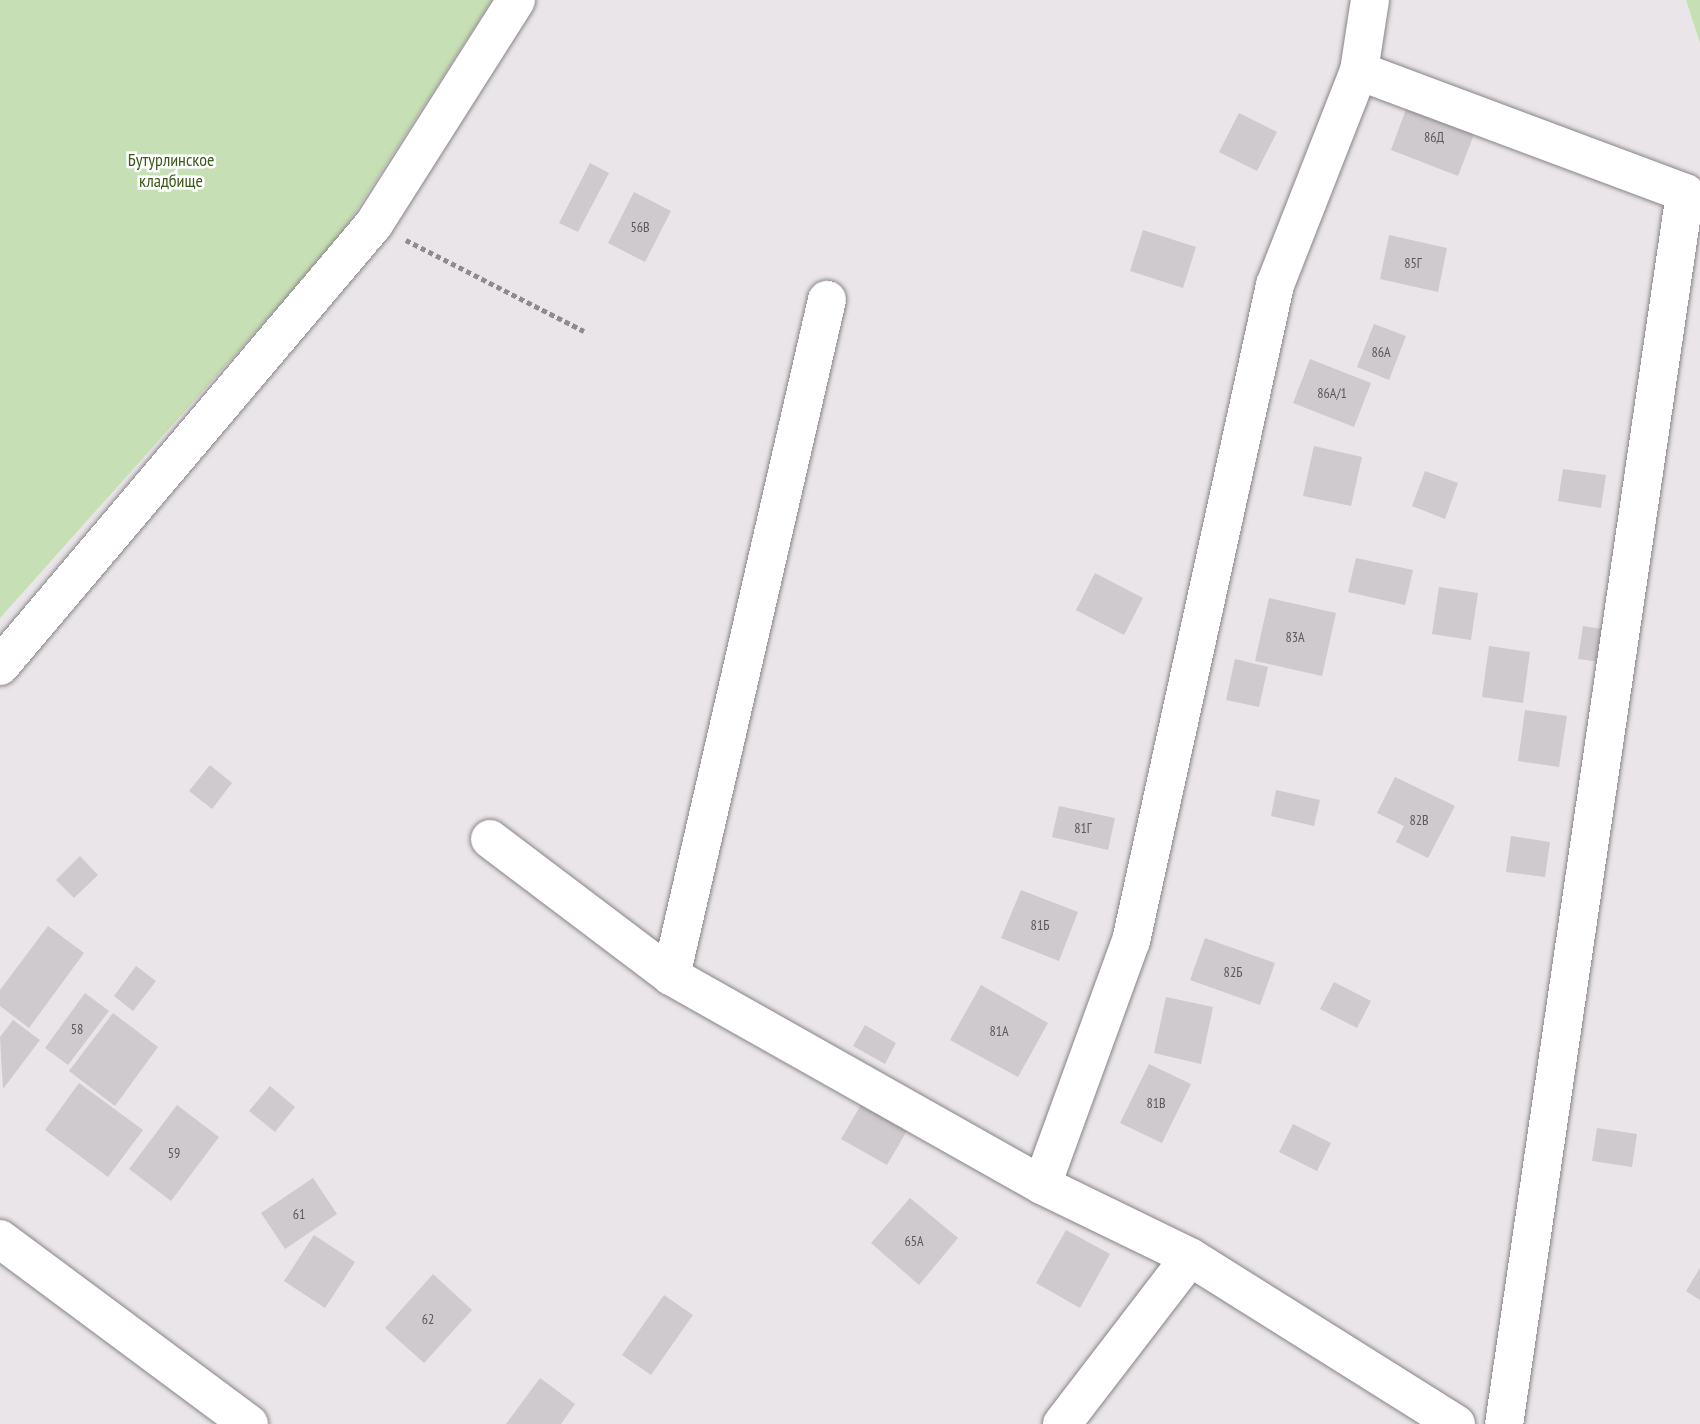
<!DOCTYPE html>
<html>
<head>
<meta charset="utf-8">
<style>
	body { margin:0 }
	#map { position:relative; width:1700px; height:1424px; overflow:hidden; background:#e9e5e9; font-family:"PT Sans Narrow",sans-serif }
	div>[style] { position:absolute }
	[style*='--x'] { left:calc(var(--x)*1px); top:calc(var(--y)*1px); width:calc(var(--w)*1px); rotate:calc(var(--a)*1deg) }
	.green>* { inset:0; background:#c7dfb4 }
	.building>* { inset:0; background:#cecace }
	.path>* { height:4.5px; margin-top:-2.25px; transform-origin:0; background:repeating-linear-gradient(90deg,#8d8b8d 0 5px,transparent 0 8.5px) }
	.roads { filter:drop-shadow(0 0 2px #888487) drop-shadow(0 0 2px #888487) }
	.minor>* { height:38px; margin:-19px; padding:0 19px; transform-origin:19px; border-radius:19px; background:#fff }
	span { translate:-50% -50%; white-space:nowrap; text-align:center; line-height:1.15; -webkit-text-stroke:5px #fff; paint-order:stroke }
	.number-label { font-size:14px; color:#5a595a }
	.number-label span { -webkit-text-stroke-width:0 }
	.park-label { font-size:18px; color:#3b5919 }
</style>
</head>
<body>
<div id="map">
	<div class="green">
		<div style="clip-path:polygon(0 0,492px 0,336px 242px,0 618px)"></div>
		<div style="clip-path:polygon(1686px 0,1700px 0,1700px 43px)"></div>
	</div>
	<div class="building">
		<div style="clip-path:polygon(1410px 98px,1478px 124px,1458px 176px,1391px 150px)"></div>
		<div style="clip-path:polygon(1239px 113px,1277px 132px,1257px 171px,1219px 152px)"></div>
		<div style="clip-path:polygon(590px 163px,609px 173px,578px 232px,559px 223px)"></div>
		<div style="clip-path:polygon(634px 192px,671px 211px,645px 262px,608px 243px)"></div>
		<div style="clip-path:polygon(1143px 230px,1196px 247px,1183px 288px,1130px 271px)"></div>
		<div style="clip-path:polygon(1389px 235px,1447px 248px,1438px 292px,1380px 279px)"></div>
		<div style="clip-path:polygon(1374px 324px,1406px 336px,1389px 380px,1357px 367px)"></div>
		<div style="clip-path:polygon(1310px 359px,1371px 383px,1354px 427px,1293px 403px)"></div>
		<div style="clip-path:polygon(1314px 446px,1362px 457px,1351px 506px,1303px 496px)"></div>
		<div style="clip-path:polygon(1563px 469px,1606px 475px,1601px 508px,1558px 501px)"></div>
		<div style="clip-path:polygon(1425px 471px,1458px 483px,1445px 519px,1412px 506px)"></div>
		<div style="clip-path:polygon(1356px 558px,1413px 570px,1405px 605px,1348px 592px)"></div>
		<div style="clip-path:polygon(1095px 573px,1143px 598px,1124px 635px,1076px 610px)"></div>
		<div style="clip-path:polygon(1439px 587px,1478px 593px,1471px 640px,1432px 634px)"></div>
		<div style="clip-path:polygon(1269px 598px,1336px 613px,1322px 676px,1255px 661px)"></div>
		<div style="clip-path:polygon(1583px 626px,1626px 633px,1621px 665px,1578px 659px)"></div>
		<div style="clip-path:polygon(1489px 646px,1530px 652px,1523px 703px,1482px 697px)"></div>
		<div style="clip-path:polygon(1235px 659px,1268px 667px,1259px 707px,1226px 700px)"></div>
		<div style="clip-path:polygon(1525px 710px,1567px 716px,1559px 767px,1518px 761px)"></div>
		<div style="clip-path:polygon(210px 765px,232px 783px,212px 809px,189px 791px)"></div>
		<div style="clip-path:polygon(1395px 777px,1455px 806px,1428px 858px,1396px 842px,1404px 826px,1377px 813px)"></div>
		<div style="clip-path:polygon(1276px 790px,1320px 800px,1314px 826px,1271px 816px)"></div>
		<div style="clip-path:polygon(1059px 806px,1115px 818px,1108px 850px,1052px 837px)"></div>
		<div style="clip-path:polygon(1511px 836px,1550px 842px,1545px 877px,1506px 872px)"></div>
		<div style="clip-path:polygon(80px 856px,98px 875px,74px 898px,56px 880px)"></div>
		<div style="clip-path:polygon(1021px 890px,1078px 912px,1059px 961px,1001px 938px)"></div>
		<div style="clip-path:polygon(48px 926px,84px 953px,29px 1028px,0 1006px,0 990px)"></div>
		<div style="clip-path:polygon(1205px 938px,1275px 963px,1260px 1005px,1190px 980px)"></div>
		<div style="clip-path:polygon(136px 966px,156px 981px,133px 1011px,114px 996px)"></div>
		<div style="clip-path:polygon(1334px 982px,1371px 1001px,1357px 1028px,1320px 1009px)"></div>
		<div style="clip-path:polygon(981px 985px,1048px 1023px,1018px 1077px,950px 1040px)"></div>
		<div style="clip-path:polygon(85px 993px,109px 1011px,68px 1065px,45px 1048px)"></div>
		<div style="clip-path:polygon(1166px 997px,1213px 1007px,1201px 1064px,1154px 1053px)"></div>
		<div style="clip-path:polygon(113px 1013px,158px 1047px,115px 1106px,69px 1071px)"></div>
		<div style="clip-path:polygon(13px 1020px,40px 1040px,3px 1089px,0 1037px)"></div>
		<div style="clip-path:polygon(865px 1025px,896px 1043px,885px 1064px,853px 1046px)"></div>
		<div style="clip-path:polygon(1149px 1064px,1191px 1084px,1162px 1143px,1120px 1123px)"></div>
		<div style="clip-path:polygon(79px 1083px,143px 1130px,108px 1177px,45px 1130px)"></div>
		<div style="clip-path:polygon(270px 1086px,295px 1107px,275px 1132px,249px 1111px)"></div>
		<div style="clip-path:polygon(862px 1103px,908px 1129px,887px 1165px,841px 1139px)"></div>
		<div style="clip-path:polygon(177px 1105px,219px 1137px,171px 1201px,129px 1169px)"></div>
		<div style="clip-path:polygon(1293px 1124px,1331px 1143px,1317px 1171px,1279px 1152px)"></div>
		<div style="clip-path:polygon(1597px 1128px,1637px 1134px,1632px 1167px,1592px 1161px)"></div>
		<div style="clip-path:polygon(313px 1178px,337px 1214px,285px 1249px,261px 1213px)"></div>
		<div style="clip-path:polygon(910px 1198px,958px 1238px,919px 1285px,871px 1243px)"></div>
		<div style="clip-path:polygon(1066px 1230px,1110px 1254px,1080px 1308px,1036px 1283px)"></div>
		<div style="clip-path:polygon(314px 1235px,355px 1262px,325px 1308px,284px 1281px)"></div>
		<div style="clip-path:polygon(1700px 1268px,1700px 1300px,1686px 1291px)"></div>
		<div style="clip-path:polygon(433px 1274px,472px 1310px,424px 1363px,385px 1328px)"></div>
		<div style="clip-path:polygon(664px 1295px,693px 1315px,651px 1375px,622px 1355px)"></div>
		<div style="clip-path:polygon(540px 1378px,575px 1404px,561px 1424px,506px 1424px)"></div>
	</div>
	<div class="path">
		<div style="--x:406;--y:240;--w:200;--a:27.1"></div>
	</div>
	<div class="roads">
		<div class="minor">
			<div style="--x:1359;--y:71;--w:72;--a:-81.2"></div>
			<div style="--x:0;--y:666;--w:579;--a:-49.76"></div>
			<div style="--x:374;--y:224;--w:265;--a:-57.6"></div>
			<div style="--x:490;--y:839;--w:227;--a:37.1"></div>
			<div style="--x:671;--y:976;--w:426;--a:29.4"></div>
			<div style="--x:671;--y:976;--w:694;--a:-77.01"></div>
			<div style="--x:0;--y:1239;--w:310;--a:36.6"></div>
			<div style="--x:1062;--y:1424;--w:210;--a:-52.5"></div>
			<div style="--x:1456;--y:1424;--w:314;--a:-147.9"></div>
			<div style="--x:1190;--y:1257;--w:165;--a:-154.1"></div>
			<div style="--x:1042;--y:1185;--w:260;--a:-70"></div>
			<div style="--x:1131;--y:941;--w:672;--a:-77.62"></div>
			<div style="--x:1275;--y:285;--w:230;--a:-68.6"></div>
			<div style="--x:1359;--y:71;--w:348;--a:20.5"></div>
			<div style="--x:1685;--y:193;--w:1244;--a:98.36"></div>
		</div>
	</div>
	<div class="number-label">
		<span style="left:1434px;top:137px">86Д</span>
		<span style="left:640px;top:227px">56В</span>
		<span style="left:1413px;top:263px">85Г</span>
		<span style="left:1381px;top:352px">86А</span>
		<span style="left:1332px;top:393px">86А/1</span>
		<span style="left:1295px;top:637px">83А</span>
		<span style="left:1419px;top:820px">82В</span>
		<span style="left:1083px;top:828px">81Г</span>
		<span style="left:1040px;top:925px">81Б</span>
		<span style="left:1233px;top:972px">82Б</span>
		<span style="left:77px;top:1029px">58</span>
		<span style="left:999px;top:1031px">81А</span>
		<span style="left:1156px;top:1103px">81В</span>
		<span style="left:174px;top:1153px">59</span>
		<span style="left:299px;top:1214px">61</span>
		<span style="left:914px;top:1241px">65А</span>
		<span style="left:428px;top:1319px">62</span>
	</div>
	<div class="park-label">
		<span style="left:171px;top:171px">Бутурлинское<br>кладбище</span>
	</div>
</div>
</body>
</html>
